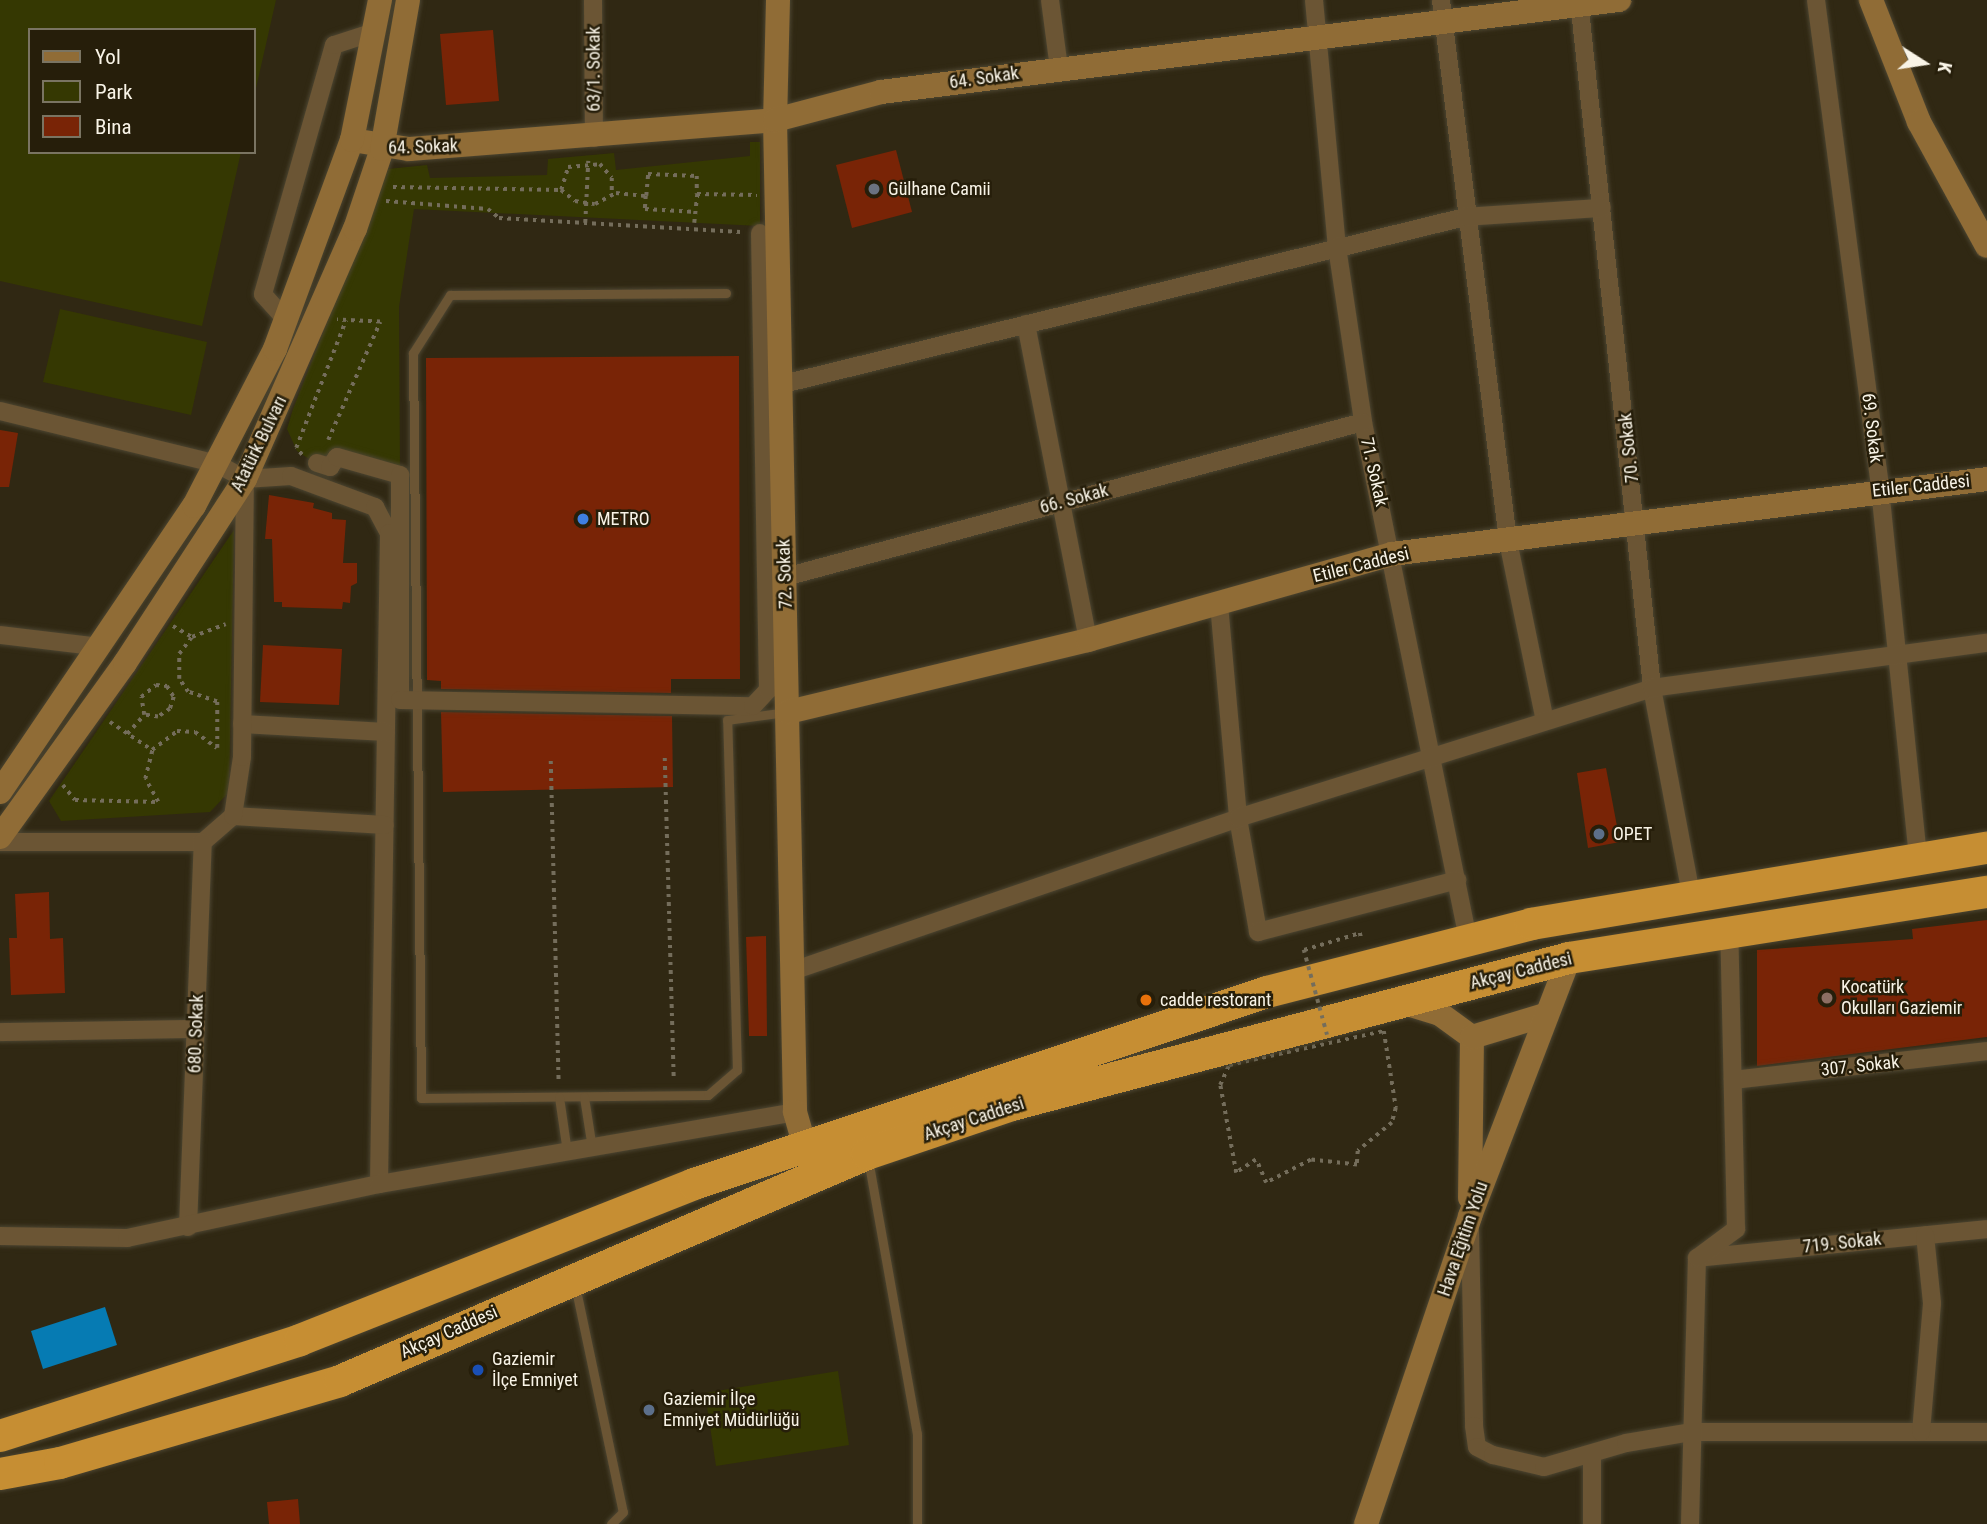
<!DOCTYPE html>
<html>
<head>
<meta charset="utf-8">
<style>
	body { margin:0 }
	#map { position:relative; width:1987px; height:1524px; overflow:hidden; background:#302813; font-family:"Roboto Condensed",sans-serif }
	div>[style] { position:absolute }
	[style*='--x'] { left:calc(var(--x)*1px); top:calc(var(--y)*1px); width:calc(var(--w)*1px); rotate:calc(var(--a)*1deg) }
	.green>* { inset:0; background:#353802 }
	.water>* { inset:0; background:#067bb3 }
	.building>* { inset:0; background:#792406 }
	.path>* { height:3.5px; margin-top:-1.75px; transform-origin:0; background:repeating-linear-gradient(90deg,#746d5b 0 3.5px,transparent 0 8.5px) }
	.roads { filter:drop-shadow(0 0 2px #4c4531) drop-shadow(0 0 2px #4c4531) }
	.lane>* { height:9px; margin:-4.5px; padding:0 4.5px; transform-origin:4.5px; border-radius:4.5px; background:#6b5534 }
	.street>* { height:18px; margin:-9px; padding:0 9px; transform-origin:9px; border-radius:9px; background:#6b5534 }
	.secondary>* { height:24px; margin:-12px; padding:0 12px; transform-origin:12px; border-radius:12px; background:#906c36 }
	.highway>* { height:32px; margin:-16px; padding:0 16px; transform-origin:16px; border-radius:16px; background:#c68e33 }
	.path-bridge>* { height:3.5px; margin-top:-1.75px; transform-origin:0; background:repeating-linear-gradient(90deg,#746d5b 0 3.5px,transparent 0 8.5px) }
	.dots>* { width:19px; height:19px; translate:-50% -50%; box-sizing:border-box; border:4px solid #261e0a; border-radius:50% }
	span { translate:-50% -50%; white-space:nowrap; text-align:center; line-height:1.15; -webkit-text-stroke:5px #261e0a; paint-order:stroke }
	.street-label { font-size:18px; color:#f9f4e7 }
	.poi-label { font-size:18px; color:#f9f4e7 }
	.left { translate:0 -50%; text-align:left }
	.legend { position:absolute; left:28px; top:28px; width:228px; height:126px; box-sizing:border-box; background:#261e0a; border:2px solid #7a7462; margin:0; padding:9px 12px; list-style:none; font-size:21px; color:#f9f4e7 }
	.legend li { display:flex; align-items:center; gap:14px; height:35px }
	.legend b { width:35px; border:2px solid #7a7462 }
	.north { position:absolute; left:1889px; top:28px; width:70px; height:70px; -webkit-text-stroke:5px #261e0a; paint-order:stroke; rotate:102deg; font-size:19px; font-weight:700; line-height:28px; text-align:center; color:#f9f4e7 }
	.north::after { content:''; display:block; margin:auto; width:24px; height:32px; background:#f9f4e7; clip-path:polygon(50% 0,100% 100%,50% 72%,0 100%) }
</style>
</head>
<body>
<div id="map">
	<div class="green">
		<div style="clip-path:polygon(0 0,276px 0,254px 97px,254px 30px,30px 30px,30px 152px,241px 152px,202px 326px,0 281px)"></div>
		<div style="clip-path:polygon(750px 142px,760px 142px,760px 226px,414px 209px,399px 307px,400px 475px,312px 461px,297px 451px,287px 429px,293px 409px,388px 169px,427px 165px,430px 178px,547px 175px,548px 159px,614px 153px,616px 170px,750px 156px)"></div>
		<div style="clip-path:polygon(60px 309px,207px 342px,191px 415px,43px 382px)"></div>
		<div style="clip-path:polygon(234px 530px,229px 792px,210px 812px,61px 821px,49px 801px)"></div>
		<div style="clip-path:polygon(838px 1371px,849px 1445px,716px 1466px,705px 1393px)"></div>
	</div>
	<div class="water">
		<div style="clip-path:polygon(105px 1307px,117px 1345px,43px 1369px,31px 1331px)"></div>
	</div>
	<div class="building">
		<div style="clip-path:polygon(493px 30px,499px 101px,446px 105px,440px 34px)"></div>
		<div style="clip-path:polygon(896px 150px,912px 212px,852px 228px,836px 165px)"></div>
		<div style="clip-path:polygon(739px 356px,740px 679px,671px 679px,671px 693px,441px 689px,441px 681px,427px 680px,426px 358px)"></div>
		<div style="clip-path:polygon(0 430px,18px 433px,9px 487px,0 487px)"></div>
		<div style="clip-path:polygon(269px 495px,314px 503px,313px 508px,332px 513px,332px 519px,346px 520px,343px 563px,357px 563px,357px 583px,351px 586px,350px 603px,343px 602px,342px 609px,282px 607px,282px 602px,274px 602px,272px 539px,265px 539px)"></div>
		<div style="clip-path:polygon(263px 645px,342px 649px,339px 705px,260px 702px)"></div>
		<div style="clip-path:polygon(441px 712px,672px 716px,673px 787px,443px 792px)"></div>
		<div style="clip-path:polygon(1606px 768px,1620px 842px,1588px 848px,1577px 773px)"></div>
		<div style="clip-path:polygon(49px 892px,50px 939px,63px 938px,65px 993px,11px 995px,9px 938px,17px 938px,15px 894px)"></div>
		<div style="clip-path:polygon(1987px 920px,1987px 1037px,1757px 1066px,1757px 950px,1913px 939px,1912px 929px)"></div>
		<div style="clip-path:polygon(766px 936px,767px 1036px,749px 1036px,746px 937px)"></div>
		<div style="clip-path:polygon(298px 1499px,300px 1524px,269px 1524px,267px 1502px)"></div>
	</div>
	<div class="path">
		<div style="--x:393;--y:187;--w:168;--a:1"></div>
		<div style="--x:561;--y:190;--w:18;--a:38"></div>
		<div style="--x:575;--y:201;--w:20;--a:9"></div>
		<div style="--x:595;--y:204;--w:24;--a:-28"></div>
		<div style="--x:616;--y:193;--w:30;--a:6"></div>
		<div style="--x:646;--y:196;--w:22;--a:-85"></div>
		<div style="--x:648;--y:174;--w:49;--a:2.3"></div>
		<div style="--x:697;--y:176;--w:18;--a:90"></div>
		<div style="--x:697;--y:194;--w:60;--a:1"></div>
		<div style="--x:561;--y:190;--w:24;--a:-73"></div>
		<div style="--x:568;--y:167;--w:32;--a:-5"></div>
		<div style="--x:600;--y:164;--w:18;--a:49"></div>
		<div style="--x:612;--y:178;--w:18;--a:90"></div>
		<div style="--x:646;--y:196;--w:13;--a:94"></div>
		<div style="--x:645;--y:209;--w:51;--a:3.4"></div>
		<div style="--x:386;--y:201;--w:102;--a:4.5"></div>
		<div style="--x:488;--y:209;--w:14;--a:39"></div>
		<div style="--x:499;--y:218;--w:242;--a:3.3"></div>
		<div style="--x:585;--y:223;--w:62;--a:-87.2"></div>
		<div style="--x:694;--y:223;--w:29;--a:-84"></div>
		<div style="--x:328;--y:440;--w:129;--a:-66.2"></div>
		<div style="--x:380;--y:322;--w:43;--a:-177.3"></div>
		<div style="--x:302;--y:455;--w:9;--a:-131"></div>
		<div style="--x:296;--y:448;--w:137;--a:-68.7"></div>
		<div style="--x:173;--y:626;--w:22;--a:30"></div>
		<div style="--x:192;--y:637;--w:36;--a:-21"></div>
		<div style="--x:110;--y:722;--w:50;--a:33.7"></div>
		<div style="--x:152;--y:750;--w:31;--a:-37"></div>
		<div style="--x:177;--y:731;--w:18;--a:3"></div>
		<div style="--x:195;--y:732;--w:27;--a:36"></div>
		<div style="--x:217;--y:748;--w:46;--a:-90"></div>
		<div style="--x:217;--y:702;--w:31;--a:-161"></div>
		<div style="--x:188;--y:692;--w:16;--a:-125"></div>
		<div style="--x:179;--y:679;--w:25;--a:-90"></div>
		<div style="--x:179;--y:654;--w:21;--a:-53"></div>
		<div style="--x:127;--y:734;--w:25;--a:-48"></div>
		<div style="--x:144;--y:715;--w:18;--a:-99"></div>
		<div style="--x:141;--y:697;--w:19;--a:-39"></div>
		<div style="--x:156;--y:685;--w:11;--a:5"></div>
		<div style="--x:167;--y:686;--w:13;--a:58"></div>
		<div style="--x:174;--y:697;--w:13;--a:108"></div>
		<div style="--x:170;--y:709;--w:14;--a:146"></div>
		<div style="--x:158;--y:717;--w:14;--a:-172"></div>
		<div style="--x:665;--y:758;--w:323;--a:88.4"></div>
		<div style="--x:551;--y:761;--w:323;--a:88.6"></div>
		<div style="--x:63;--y:785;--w:19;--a:51"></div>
		<div style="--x:75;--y:800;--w:83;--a:1.4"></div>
		<div style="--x:158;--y:802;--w:26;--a:-119"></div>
		<div style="--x:145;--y:779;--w:30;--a:-76"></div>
		<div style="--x:1304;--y:950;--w:59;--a:-16.9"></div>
		<div style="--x:1360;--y:933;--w:8;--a:76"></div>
		<div style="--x:1384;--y:1031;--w:78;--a:81.1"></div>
		<div style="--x:1396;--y:1108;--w:16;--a:105"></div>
		<div style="--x:1392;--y:1123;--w:44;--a:140.5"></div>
		<div style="--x:1358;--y:1151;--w:14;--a:94"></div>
		<div style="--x:1357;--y:1165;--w:46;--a:-173.8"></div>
		<div style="--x:1311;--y:1160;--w:51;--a:152.9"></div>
		<div style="--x:1266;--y:1183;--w:25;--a:-113"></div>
		<div style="--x:1256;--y:1160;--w:24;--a:147"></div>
		<div style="--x:1236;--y:1173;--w:89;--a:-100.3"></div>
		<div style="--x:1220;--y:1085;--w:22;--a:-66"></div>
		<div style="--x:1229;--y:1065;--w:159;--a:-12.4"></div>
	</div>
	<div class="roads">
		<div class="lane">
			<div style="--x:726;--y:293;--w:276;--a:179.6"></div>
			<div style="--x:450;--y:295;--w:69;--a:122.5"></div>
			<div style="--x:413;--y:353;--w:745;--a:89.38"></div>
			<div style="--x:421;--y:1098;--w:287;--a:-0.6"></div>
			<div style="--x:708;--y:1095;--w:38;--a:-41"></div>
			<div style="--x:737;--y:1070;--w:350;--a:-91.6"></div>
			<div style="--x:727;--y:720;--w:60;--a:-7.7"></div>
			<div style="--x:559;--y:1097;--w:56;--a:81.7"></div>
			<div style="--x:584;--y:1097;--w:52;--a:81.1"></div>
			<div style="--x:868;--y:1159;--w:279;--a:79.9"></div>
			<div style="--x:917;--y:1434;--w:90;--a:90"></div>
			<div style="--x:575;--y:1285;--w:232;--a:78.1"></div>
			<div style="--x:623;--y:1512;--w:17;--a:135"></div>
		</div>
		<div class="street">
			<div style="--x:593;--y:0;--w:138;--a:89.6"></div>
			<div style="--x:1050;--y:0;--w:69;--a:82.5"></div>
			<div style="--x:1314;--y:0;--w:248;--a:84.7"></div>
			<div style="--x:1337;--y:247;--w:177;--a:81.5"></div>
			<div style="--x:1363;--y:422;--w:528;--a:78.52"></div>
			<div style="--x:1441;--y:0;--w:545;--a:82.94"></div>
			<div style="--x:1508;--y:541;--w:180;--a:78.4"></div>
			<div style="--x:1579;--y:0;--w:692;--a:83.94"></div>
			<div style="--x:1652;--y:688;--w:211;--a:79.3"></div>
			<div style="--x:1816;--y:0;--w:493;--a:82.5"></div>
			<div style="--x:1880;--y:489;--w:371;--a:84.1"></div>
			<div style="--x:287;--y:321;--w:36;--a:-132"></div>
			<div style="--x:263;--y:294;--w:259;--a:-74.1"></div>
			<div style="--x:334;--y:45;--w:42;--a:-18"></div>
			<div style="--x:1026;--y:324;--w:322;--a:78.9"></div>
			<div style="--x:779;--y:385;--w:706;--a:-13.76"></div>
			<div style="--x:1465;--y:217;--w:137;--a:-3.8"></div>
			<div style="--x:0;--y:411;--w:223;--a:13.7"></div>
			<div style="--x:217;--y:464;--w:32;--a:28"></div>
			<div style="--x:245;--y:479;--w:46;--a:-3.7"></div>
			<div style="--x:291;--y:476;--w:90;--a:20.3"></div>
			<div style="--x:375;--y:507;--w:30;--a:62"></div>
			<div style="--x:389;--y:533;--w:651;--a:90.88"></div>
			<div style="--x:317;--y:463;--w:14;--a:17"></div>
			<div style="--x:330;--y:467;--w:12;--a:-55"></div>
			<div style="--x:337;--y:457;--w:66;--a:15.9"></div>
			<div style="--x:400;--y:475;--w:225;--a:90"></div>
			<div style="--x:400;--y:700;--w:353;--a:1"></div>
			<div style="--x:753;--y:706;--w:22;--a:-47"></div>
			<div style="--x:768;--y:690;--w:457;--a:-91"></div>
			<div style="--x:785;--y:577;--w:598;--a:-15.01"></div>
			<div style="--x:1219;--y:604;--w:215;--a:84.9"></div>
			<div style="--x:1238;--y:818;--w:116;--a:80"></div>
			<div style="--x:1258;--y:932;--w:206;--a:-14.6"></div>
			<div style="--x:0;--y:635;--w:102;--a:6.8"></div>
			<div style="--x:242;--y:724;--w:144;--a:3.2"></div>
			<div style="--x:233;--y:816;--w:152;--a:3.4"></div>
			<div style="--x:0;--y:842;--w:203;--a:0"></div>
			<div style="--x:203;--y:842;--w:40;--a:-41"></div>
			<div style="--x:233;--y:816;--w:60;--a:-81.3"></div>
			<div style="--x:242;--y:757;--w:278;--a:-89.4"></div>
			<div style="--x:795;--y:970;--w:468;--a:-18.9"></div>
			<div style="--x:1238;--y:818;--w:434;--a:-17.4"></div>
			<div style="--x:1652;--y:688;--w:338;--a:-7.7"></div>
			<div style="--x:0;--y:1032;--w:196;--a:-0.9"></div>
			<div style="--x:1733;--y:1080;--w:256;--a:-6.5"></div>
			<div style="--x:188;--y:1227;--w:385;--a:-87.8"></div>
			<div style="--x:1470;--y:1230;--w:196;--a:88.8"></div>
			<div style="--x:1474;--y:1426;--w:21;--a:82"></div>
			<div style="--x:1477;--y:1447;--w:18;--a:27"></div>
			<div style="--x:1493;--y:1455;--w:52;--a:13.2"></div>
			<div style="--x:1544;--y:1467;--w:85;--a:-16.3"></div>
			<div style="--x:1626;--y:1443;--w:67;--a:-9.5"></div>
			<div style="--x:1692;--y:1432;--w:295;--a:0"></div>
			<div style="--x:0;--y:1236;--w:127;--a:0.9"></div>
			<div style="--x:127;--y:1238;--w:258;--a:-12.1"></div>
			<div style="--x:379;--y:1184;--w:422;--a:-9.8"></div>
			<div style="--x:1697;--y:1258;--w:291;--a:-5.7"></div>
			<div style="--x:1921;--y:1432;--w:129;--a:-85.1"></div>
			<div style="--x:1932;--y:1303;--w:68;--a:-95.9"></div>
			<div style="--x:1592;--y:1454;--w:70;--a:90"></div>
			<div style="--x:1690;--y:1524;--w:266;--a:-88.5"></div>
			<div style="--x:1697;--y:1258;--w:49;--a:-36.6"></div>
			<div style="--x:1736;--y:1229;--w:299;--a:-91.3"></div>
		</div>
		<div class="secondary">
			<div style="--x:778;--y:0;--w:120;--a:91.4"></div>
			<div style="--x:775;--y:120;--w:992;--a:88.84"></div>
			<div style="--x:795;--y:1112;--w:35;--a:74"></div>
			<div style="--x:1871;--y:0;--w:131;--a:68.5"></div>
			<div style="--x:1919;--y:122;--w:141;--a:61.3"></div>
			<div style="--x:352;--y:140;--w:58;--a:9"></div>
			<div style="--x:409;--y:149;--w:367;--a:-4.5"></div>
			<div style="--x:775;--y:120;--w:110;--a:-14.8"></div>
			<div style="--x:881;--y:92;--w:744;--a:-7.11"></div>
			<div style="--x:788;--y:712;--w:309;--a:-13.5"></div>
			<div style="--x:1088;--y:640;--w:316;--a:-15.8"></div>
			<div style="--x:1392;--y:554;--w:600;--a:-7.18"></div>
			<div style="--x:0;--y:792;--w:346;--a:-55.9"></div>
			<div style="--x:194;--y:506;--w:177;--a:-62.7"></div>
			<div style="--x:275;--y:349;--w:223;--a:-69.8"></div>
			<div style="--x:352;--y:140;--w:143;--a:-78.7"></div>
			<div style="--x:0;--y:837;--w:214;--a:-54.3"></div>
			<div style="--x:125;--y:663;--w:220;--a:-56.9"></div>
			<div style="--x:245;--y:479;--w:273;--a:-66.3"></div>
			<div style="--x:355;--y:229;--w:84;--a:-71.4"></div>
			<div style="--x:382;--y:149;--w:151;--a:-80.1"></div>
			<div style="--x:1401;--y:1002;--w:41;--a:17.1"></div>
			<div style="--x:1440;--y:1014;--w:39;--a:36"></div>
			<div style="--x:1472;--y:1037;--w:161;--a:90.7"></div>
			<div style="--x:1472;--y:1037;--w:76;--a:-16.8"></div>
			<div style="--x:1366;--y:1524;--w:325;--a:-71.3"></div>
			<div style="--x:1470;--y:1216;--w:276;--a:-69"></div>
		</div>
		<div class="highway">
			<div style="--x:0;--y:1436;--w:315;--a:-17.7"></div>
			<div style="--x:300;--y:1340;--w:424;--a:-21.6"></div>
			<div style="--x:694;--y:1184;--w:604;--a:-18.52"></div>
			<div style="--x:1267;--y:992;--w:273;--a:-14.4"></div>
			<div style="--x:1531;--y:924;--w:462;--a:-9.5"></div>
			<div style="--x:0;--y:1474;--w:61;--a:-10.4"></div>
			<div style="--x:60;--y:1463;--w:292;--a:-16.3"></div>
			<div style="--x:340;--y:1381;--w:574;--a:-23.3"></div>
			<div style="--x:867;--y:1154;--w:153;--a:-18.7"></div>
			<div style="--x:1012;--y:1105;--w:576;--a:-14.78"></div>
			<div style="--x:1569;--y:958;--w:423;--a:-9"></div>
		</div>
	</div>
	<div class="path-bridge">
		<div style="--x:1304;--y:950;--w:91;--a:74.7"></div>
	</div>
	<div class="dots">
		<div style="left:874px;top:189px;background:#6b7280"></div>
		<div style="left:583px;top:519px;background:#3f7fe0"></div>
		<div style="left:1599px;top:834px;background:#5c6f8a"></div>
		<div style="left:1827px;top:998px;background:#8d6e63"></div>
		<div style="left:1146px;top:1000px;background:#e8710a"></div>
		<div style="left:478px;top:1370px;background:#1a4fb4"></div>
		<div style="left:649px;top:1410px;background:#5c6f8a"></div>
	</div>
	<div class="street-label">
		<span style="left:594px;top:69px;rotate:-90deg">63/1. Sokak</span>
		<span style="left:984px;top:78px;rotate:-8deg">64. Sokak</span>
		<span style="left:423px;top:147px;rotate:-2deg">64. Sokak</span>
		<span style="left:1872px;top:428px;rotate:83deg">69. Sokak</span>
		<span style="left:259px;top:444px;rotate:-64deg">Atatürk Bulvarı</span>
		<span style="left:1629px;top:448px;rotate:-96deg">70. Sokak</span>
		<span style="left:1374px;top:472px;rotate:77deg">71. Sokak</span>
		<span style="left:1921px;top:486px;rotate:-6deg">Etiler Caddesi</span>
		<span style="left:1074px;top:499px;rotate:-15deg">66. Sokak</span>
		<span style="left:1361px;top:565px;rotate:-14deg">Etiler Caddesi</span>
		<span style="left:785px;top:574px;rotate:-92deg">72. Sokak</span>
		<span style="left:1521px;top:971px;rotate:-14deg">Akçay Caddesi</span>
		<span style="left:196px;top:1034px;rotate:-88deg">680. Sokak</span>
		<span style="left:1860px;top:1066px;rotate:-6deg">307. Sokak</span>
		<span style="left:974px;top:1119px;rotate:-18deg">Akçay Caddesi</span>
		<span style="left:1463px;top:1239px;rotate:-71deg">Hava Eğitim Yolu</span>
		<span style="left:1842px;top:1243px;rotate:-6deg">719. Sokak</span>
		<span style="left:449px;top:1332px;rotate:-24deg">Akçay Caddesi</span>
	</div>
	<div class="poi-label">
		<span class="left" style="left:888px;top:189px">Gülhane Camii</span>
		<span class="left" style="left:597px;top:519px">METRO</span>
		<span class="left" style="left:1613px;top:834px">OPET</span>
		<span class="left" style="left:1841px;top:998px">Kocatürk<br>Okulları Gaziemir</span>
		<span class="left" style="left:1160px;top:1000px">cadde restorant</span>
		<span class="left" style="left:492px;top:1370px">Gaziemir<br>İlçe Emniyet</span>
		<span class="left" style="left:663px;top:1410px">Gaziemir İlçe<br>Emniyet Müdürlüğü</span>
	</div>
	<ul class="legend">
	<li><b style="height:9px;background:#906c36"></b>Yol</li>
	<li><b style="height:19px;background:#353802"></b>Park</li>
	<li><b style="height:19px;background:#792406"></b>Bina</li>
	</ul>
	<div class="north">K</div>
</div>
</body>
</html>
